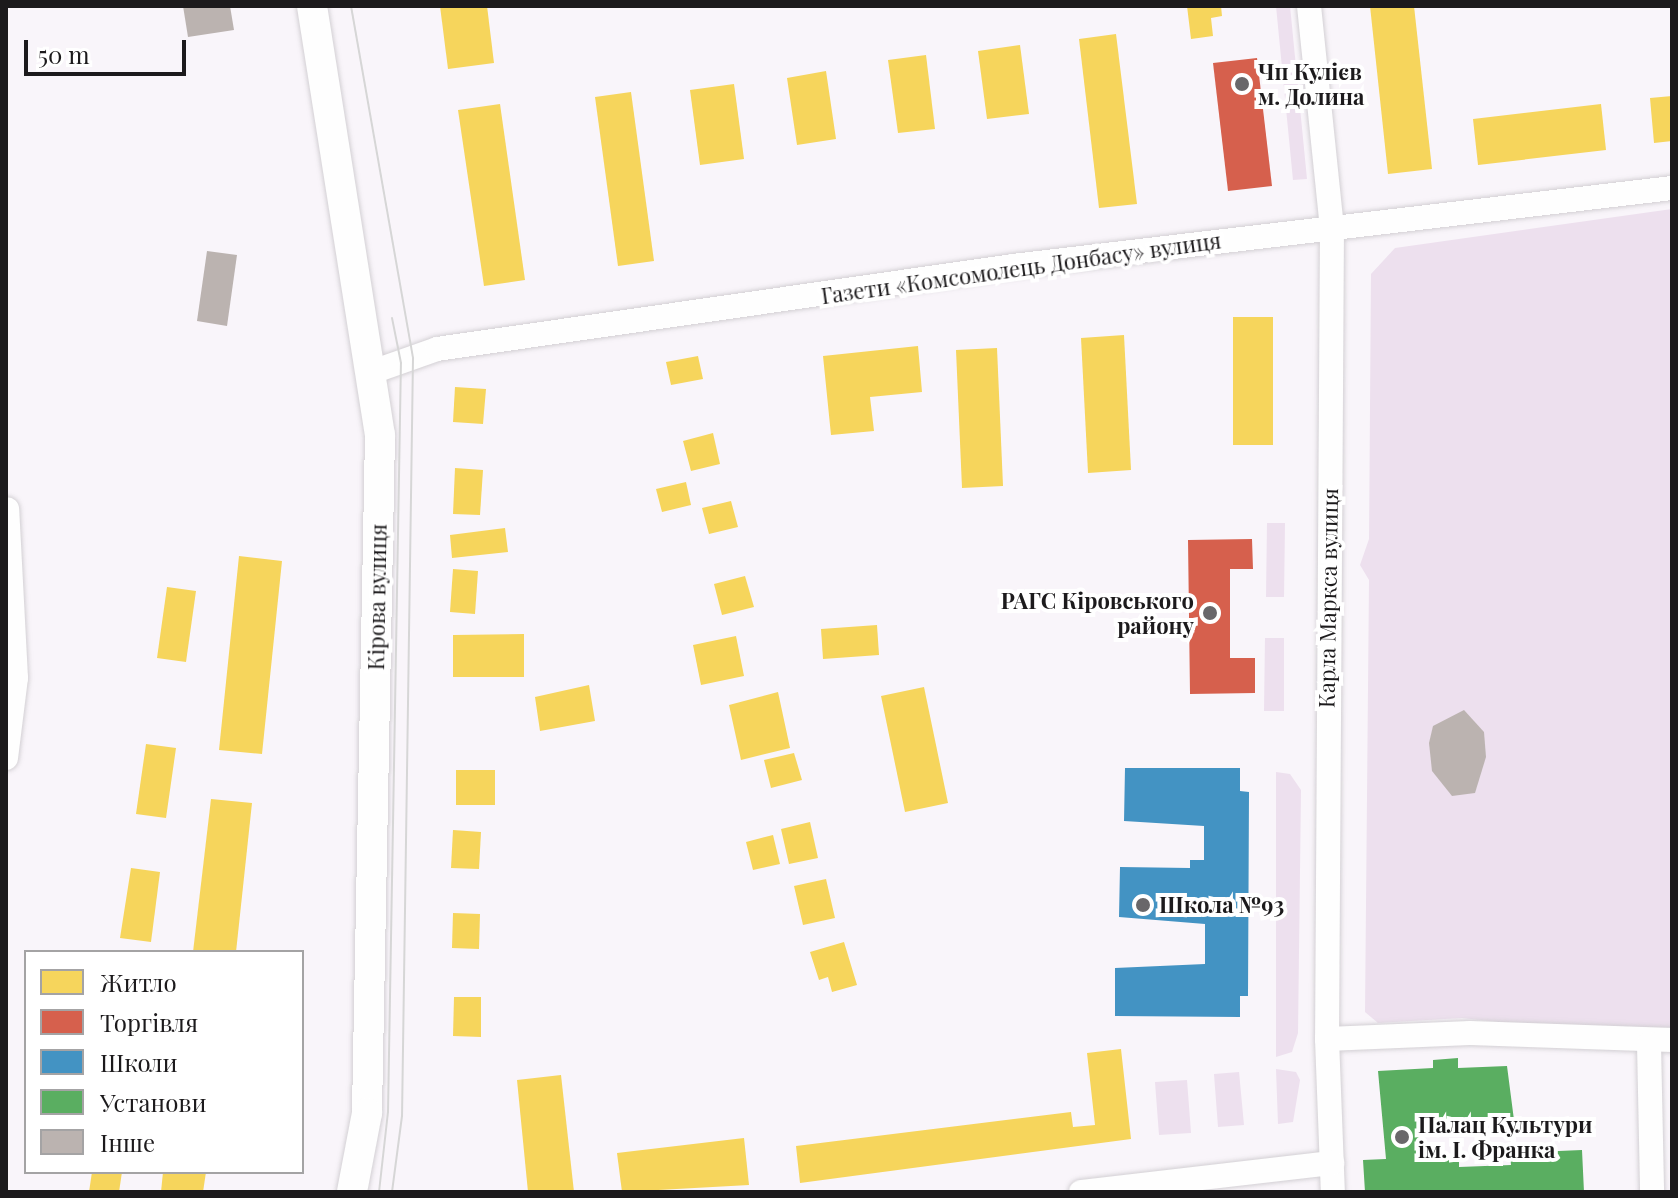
<!DOCTYPE html>
<html>
<head>
<meta charset="utf-8">
<style>
	body { margin:0 }
	#map { position:relative; width:1678px; height:1198px; overflow:hidden; background:#f9f5fa; font-family:"Playfair Display",serif }
	div>[style] { position:absolute }
	[style*='--x'] { left:calc(var(--x)*1px); top:calc(var(--y)*1px); width:calc(var(--w)*1px); rotate:calc(var(--a)*1deg) }
	.green>* { inset:0; background:#ede0ee }
	.homes>* { inset:0; background:#f6d55c }
	.shops>* { inset:0; background:#d6604d }
	.schools>* { inset:0; background:#4393c3 }
	.public>* { inset:0; background:#5aae61 }
	.building>* { inset:0; background:#bbb3b0 }
	.roads { filter:drop-shadow(0 0 2px #d3d0d4) drop-shadow(0 0 2px #d3d0d4) }
	.minor>* { height:24px; margin:-12px; padding:0 12px; transform-origin:12px; border-radius:12px; background:#fefefe }
	.major>* { height:30px; margin:-15px; padding:0 15px; transform-origin:15px; border-radius:15px; background:#fefefe }
	.tram>* { height:2px; margin:-1px; padding:0 1px; transform-origin:1px; border-radius:1px; background:#d6d6d6 }
	.dots>* { width:22px; height:22px; translate:-50% -50%; box-sizing:border-box; border:4px solid #fff; border-radius:50% }
	span { translate:-50% -50%; white-space:nowrap; text-align:center; line-height:1.15; -webkit-text-stroke:8px #fff; paint-order:stroke }
	.poi-label { font-size:22px; color:#1c1a1c; font-weight:700 }
	.left { translate:0 -50%; text-align:left }
	.right { translate:-100% -50%; text-align:right }
	.street-label { font-size:22px; color:#1c1a1c }
	.frame { position:absolute; inset:0; border:8px solid #1c1a1c; pointer-events:none }
	.legend { position:absolute; left:24px; top:950px; width:280px; height:224px; box-sizing:border-box; background:#fff; border:2px solid #a4a3a4; margin:0; padding:10px 14px; list-style:none; font-size:24px; color:#1c1a1c }
	.legend li { display:flex; align-items:center; gap:16px; height:40px }
	.legend b { width:40px; border:2px solid #a4a3a4 }
	.scale { position:absolute; left:24px; top:40px; width:162px; height:36px; box-sizing:border-box; border:4px solid #1c1a1c; border-top:0; padding-left:10px; font-size:24px; line-height:28px; white-space:nowrap; color:#1c1a1c; -webkit-text-stroke:6px #fff; paint-order:stroke }
</style>
</head>
<body>
<div id="map">
	<div class="green">
		<div style="clip-path:polygon(1276px 6px,1290px 6px,1307px 179px,1293px 180px)"></div>
		<div style="clip-path:polygon(1672px 209px,1672px 1027px,1609px 1034px,1462px 1018px,1378px 1023px,1365px 1012px,1369px 580px,1360px 565px,1369px 539px,1371px 274px,1395px 248px)"></div>
		<div style="clip-path:polygon(1267px 523px,1285px 523px,1284px 597px,1266px 597px)"></div>
		<div style="clip-path:polygon(1265px 638px,1284px 638px,1284px 711px,1264px 711px)"></div>
		<div style="clip-path:polygon(1276px 772px,1290px 774px,1301px 790px,1298px 1033px,1292px 1052px,1276px 1057px)"></div>
		<div style="clip-path:polygon(1276px 1069px,1296px 1072px,1300px 1080px,1293px 1122px,1278px 1124px)"></div>
		<div style="clip-path:polygon(1239px 1072px,1244px 1125px,1218px 1127px,1214px 1074px)"></div>
		<div style="clip-path:polygon(1187px 1080px,1191px 1133px,1159px 1135px,1155px 1082px)"></div>
	</div>
	<div class="homes">
		<div style="clip-path:polygon(440px 6px,487px 6px,494px 63px,448px 69px)"></div>
		<div style="clip-path:polygon(1187px 6px,1221px 6px,1222px 16px,1211px 18px,1213px 36px,1191px 39px)"></div>
		<div style="clip-path:polygon(1370px 6px,1414px 6px,1432px 169px,1388px 174px)"></div>
		<div style="clip-path:polygon(1116px 34px,1137px 204px,1099px 208px,1079px 39px)"></div>
		<div style="clip-path:polygon(1020px 45px,1029px 114px,987px 119px,978px 51px)"></div>
		<div style="clip-path:polygon(926px 55px,935px 129px,898px 133px,888px 60px)"></div>
		<div style="clip-path:polygon(826px 71px,836px 139px,797px 145px,787px 78px)"></div>
		<div style="clip-path:polygon(734px 84px,744px 159px,700px 165px,690px 90px)"></div>
		<div style="clip-path:polygon(631px 92px,654px 261px,618px 266px,595px 97px)"></div>
		<div style="clip-path:polygon(1672px 96px,1672px 141px,1654px 143px,1650px 98px)"></div>
		<div style="clip-path:polygon(500px 104px,525px 280px,484px 286px,458px 110px)"></div>
		<div style="clip-path:polygon(1601px 104px,1606px 150px,1478px 165px,1473px 119px)"></div>
		<div style="clip-path:polygon(1233px 317px,1273px 317px,1273px 445px,1233px 445px)"></div>
		<div style="clip-path:polygon(1124px 335px,1131px 470px,1088px 473px,1081px 338px)"></div>
		<div style="clip-path:polygon(918px 346px,922px 392px,870px 397px,874px 431px,831px 435px,823px 356px)"></div>
		<div style="clip-path:polygon(997px 348px,1003px 486px,962px 488px,956px 350px)"></div>
		<div style="clip-path:polygon(698px 356px,703px 379px,671px 385px,666px 362px)"></div>
		<div style="clip-path:polygon(455px 387px,486px 389px,483px 424px,453px 422px)"></div>
		<div style="clip-path:polygon(713px 433px,720px 464px,691px 471px,683px 441px)"></div>
		<div style="clip-path:polygon(455px 468px,483px 470px,480px 515px,453px 514px)"></div>
		<div style="clip-path:polygon(686px 482px,691px 505px,662px 512px,656px 489px)"></div>
		<div style="clip-path:polygon(731px 501px,738px 527px,709px 534px,702px 508px)"></div>
		<div style="clip-path:polygon(505px 528px,508px 552px,452px 558px,450px 535px)"></div>
		<div style="clip-path:polygon(239px 556px,282px 561px,262px 754px,219px 750px)"></div>
		<div style="clip-path:polygon(453px 569px,478px 571px,475px 614px,450px 612px)"></div>
		<div style="clip-path:polygon(745px 576px,754px 607px,722px 615px,714px 584px)"></div>
		<div style="clip-path:polygon(167px 587px,196px 591px,186px 662px,157px 658px)"></div>
		<div style="clip-path:polygon(877px 625px,879px 655px,823px 659px,821px 629px)"></div>
		<div style="clip-path:polygon(524px 634px,524px 677px,453px 677px,453px 635px)"></div>
		<div style="clip-path:polygon(736px 636px,744px 676px,701px 685px,693px 645px)"></div>
		<div style="clip-path:polygon(589px 685px,595px 721px,540px 731px,535px 697px)"></div>
		<div style="clip-path:polygon(924px 687px,948px 803px,905px 812px,881px 696px)"></div>
		<div style="clip-path:polygon(778px 692px,790px 748px,741px 760px,729px 705px)"></div>
		<div style="clip-path:polygon(146px 744px,176px 748px,166px 818px,136px 814px)"></div>
		<div style="clip-path:polygon(794px 753px,802px 780px,771px 788px,764px 760px)"></div>
		<div style="clip-path:polygon(456px 770px,495px 770px,495px 805px,456px 805px)"></div>
		<div style="clip-path:polygon(211px 799px,252px 803px,236px 952px,193px 952px)"></div>
		<div style="clip-path:polygon(810px 822px,818px 858px,789px 864px,781px 829px)"></div>
		<div style="clip-path:polygon(453px 830px,481px 832px,479px 869px,451px 868px)"></div>
		<div style="clip-path:polygon(773px 835px,780px 864px,753px 870px,746px 842px)"></div>
		<div style="clip-path:polygon(131px 868px,160px 872px,151px 942px,120px 938px)"></div>
		<div style="clip-path:polygon(826px 879px,835px 918px,803px 925px,794px 886px)"></div>
		<div style="clip-path:polygon(453px 913px,480px 914px,479px 949px,452px 948px)"></div>
		<div style="clip-path:polygon(844px 942px,857px 985px,832px 992px,828px 977px,819px 980px,810px 952px)"></div>
		<div style="clip-path:polygon(454px 997px,481px 997px,481px 1037px,453px 1036px)"></div>
		<div style="clip-path:polygon(1121px 1049px,1131px 1139px,800px 1183px,796px 1146px,1071px 1112px,1073px 1127px,1095px 1125px,1087px 1053px)"></div>
		<div style="clip-path:polygon(561px 1075px,574px 1192px,528px 1192px,517px 1080px)"></div>
		<div style="clip-path:polygon(744px 1138px,749px 1185px,622px 1192px,617px 1153px)"></div>
		<div style="clip-path:polygon(92px 1172px,122px 1172px,119px 1192px,89px 1192px)"></div>
		<div style="clip-path:polygon(163px 1172px,206px 1172px,203px 1192px,161px 1192px)"></div>
	</div>
	<div class="shops">
		<div style="clip-path:polygon(1257px 58px,1272px 186px,1228px 191px,1213px 63px)"></div>
		<div style="clip-path:polygon(1252px 539px,1253px 569px,1230px 569px,1230px 658px,1255px 658px,1255px 693px,1190px 694px,1188px 540px)"></div>
	</div>
	<div class="schools">
		<div style="clip-path:polygon(1125px 768px,1240px 768px,1240px 791px,1249px 792px,1248px 996px,1240px 996px,1240px 1017px,1115px 1016px,1115px 968px,1205px 964px,1205px 924px,1119px 917px,1120px 867px,1190px 868px,1190px 860px,1204px 860px,1204px 826px,1124px 821px)"></div>
	</div>
	<div class="public">
		<div style="clip-path:polygon(1458px 1058px,1458px 1068px,1507px 1066px,1514px 1120px,1419px 1124px,1420px 1158px,1459px 1156px,1459px 1167px,1511px 1165px,1510px 1153px,1582px 1150px,1584px 1192px,1365px 1192px,1363px 1160px,1386px 1159px,1378px 1071px,1433px 1068px,1433px 1060px)"></div>
	</div>
	<div class="building">
		<div style="clip-path:polygon(183px 6px,230px 6px,234px 30px,188px 37px)"></div>
		<div style="clip-path:polygon(207px 251px,237px 255px,227px 326px,197px 321px)"></div>
		<div style="clip-path:polygon(1464px 710px,1484px 732px,1486px 757px,1475px 793px,1452px 796px,1432px 771px,1429px 743px,1433px 726px)"></div>
	</div>
	<div class="roads">
		<div class="minor">
			<div style="--x:1309;--y:6;--w:223;--a:84.1"></div>
			<div style="--x:1332;--y:228;--w:811;--a:90.35"></div>
			<div style="--x:1327;--y:1039;--w:153;--a:87.8"></div>
			<div style="--x:375;--y:371;--w:66;--a:-19.5"></div>
			<div style="--x:437;--y:349;--w:582;--a:-8.2"></div>
			<div style="--x:1013;--y:266;--w:664;--a:-6.75"></div>
			<div style="--x:6;--y:758;--w:81;--a:-82.9"></div>
			<div style="--x:16;--y:678;--w:169;--a:-93"></div>
			<div style="--x:1327;--y:1039;--w:143;--a:-2.4"></div>
			<div style="--x:1470;--y:1033;--w:202;--a:2"></div>
			<div style="--x:1649;--y:1044;--w:148;--a:88.8"></div>
			<div style="--x:1081;--y:1192;--w:253;--a:-6.6"></div>
		</div>
		<div class="major">
			<div style="--x:312;--y:6;--w:434;--a:81"></div>
			<div style="--x:380;--y:435;--w:678;--a:91.1"></div>
			<div style="--x:367;--y:1113;--w:80;--a:100.8"></div>
		</div>
	</div>
	<div class="tram">
		<div style="--x:351;--y:6;--w:357;--a:80"></div>
		<div style="--x:413;--y:358;--w:758;--a:90.83"></div>
		<div style="--x:402;--y:1116;--w:77;--a:97.5"></div>
		<div style="--x:379;--y:1192;--w:81;--a:-83.6"></div>
		<div style="--x:388;--y:1112;--w:749;--a:-89.01"></div>
		<div style="--x:401;--y:363;--w:46;--a:-101.3"></div>
	</div>
	<div class="dots">
		<div style="left:1242px;top:84px;background:#69676a"></div>
		<div style="left:1210px;top:613px;background:#69676a"></div>
		<div style="left:1143px;top:905px;background:#69676a"></div>
		<div style="left:1402px;top:1137px;background:#69676a"></div>
	</div>
	<div class="poi-label">
		<span class="left" style="left:1258px;top:84px">Чп Кулієв<br>м. Долина</span>
		<span class="right" style="left:1194px;top:613px">РАГС Кіровського<br>району</span>
		<span class="left" style="left:1159px;top:905px">Школа №93</span>
		<span class="left" style="left:1418px;top:1137px">Палац Культури<br>ім. І. Франка</span>
	</div>
	<div class="street-label">
		<span style="left:1021px;top:268px;rotate:-8deg">Газети «Комсомолець Донбасу» вулиця</span>
		<span style="left:377px;top:597px;rotate:-89deg">Кірова вулиця</span>
		<span style="left:1328px;top:598px;rotate:-89deg">Карла Маркса вулиця</span>
	</div>
	<div class="frame"></div>
	<ul class="legend">
	<li><b style="height:22px;background:#f6d55c"></b>Житло</li>
	<li><b style="height:22px;background:#d6604d"></b>Торгівля</li>
	<li><b style="height:22px;background:#4393c3"></b>Школи</li>
	<li><b style="height:22px;background:#5aae61"></b>Установи</li>
	<li><b style="height:22px;background:#bbb3b0"></b>Інше</li>
	</ul>
	<div class="scale">50 m</div>
</div>
</body>
</html>
